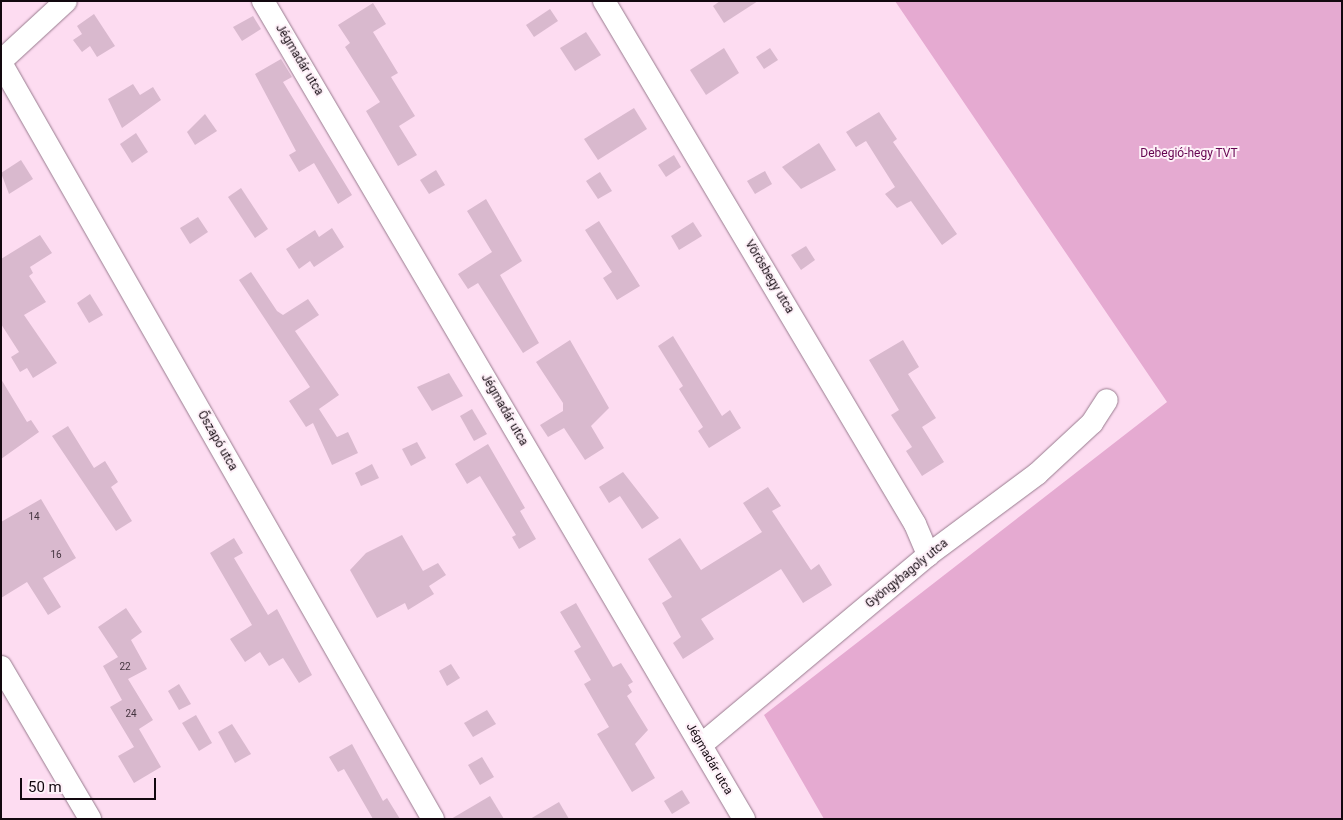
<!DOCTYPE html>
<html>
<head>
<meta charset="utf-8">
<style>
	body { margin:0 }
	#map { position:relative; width:1343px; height:820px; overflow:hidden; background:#fddcf1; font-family:Roboto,sans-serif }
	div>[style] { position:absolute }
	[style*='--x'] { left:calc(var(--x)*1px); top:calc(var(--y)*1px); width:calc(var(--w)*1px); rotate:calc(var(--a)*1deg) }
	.green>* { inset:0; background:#e5aad1 }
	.building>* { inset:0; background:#d9b9ce }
	.roads { filter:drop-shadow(0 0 1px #987b8e) drop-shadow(0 0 1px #987b8e) }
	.minor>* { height:22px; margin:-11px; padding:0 11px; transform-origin:11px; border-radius:11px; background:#fff }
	span { translate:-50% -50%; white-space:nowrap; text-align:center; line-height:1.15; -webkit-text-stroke:4px #fef0f8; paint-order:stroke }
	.number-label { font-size:10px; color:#44343f }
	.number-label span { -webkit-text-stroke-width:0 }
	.street-label { font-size:12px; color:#12080f }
	.park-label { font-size:12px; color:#650450 }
	.frame { position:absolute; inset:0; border:2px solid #12080f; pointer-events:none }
	.scale { position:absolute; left:20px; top:778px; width:136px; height:22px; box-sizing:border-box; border:2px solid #12080f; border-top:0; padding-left:6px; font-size:15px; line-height:18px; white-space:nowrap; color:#12080f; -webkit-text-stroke:4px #fef0f8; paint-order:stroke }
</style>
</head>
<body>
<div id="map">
	<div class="green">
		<div style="clip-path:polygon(895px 1px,1342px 1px,1342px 819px,824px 819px,764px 715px,1167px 402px)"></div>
	</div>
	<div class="building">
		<div style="clip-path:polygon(720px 1px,758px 1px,724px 23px,713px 6px)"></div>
		<div style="clip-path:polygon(373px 3px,386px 24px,373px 32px,398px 73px,391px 77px,415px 116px,399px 126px,417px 155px,398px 166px,366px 111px,380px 102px,345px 47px,350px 43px,338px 25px)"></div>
		<div style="clip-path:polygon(550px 9px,558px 21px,534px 37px,526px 25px)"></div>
		<div style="clip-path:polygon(94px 14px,115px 46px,97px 57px,90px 46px,82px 52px,73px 40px,82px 34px,77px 26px)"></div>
		<div style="clip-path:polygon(253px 16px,261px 29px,242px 41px,233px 27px)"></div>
		<div style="clip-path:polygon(586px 32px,601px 55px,575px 71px,560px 48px)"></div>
		<div style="clip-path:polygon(724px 48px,739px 73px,706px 95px,690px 70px)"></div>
		<div style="clip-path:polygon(770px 48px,778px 60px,764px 69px,756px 57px)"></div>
		<div style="clip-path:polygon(281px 59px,292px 77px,283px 82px,352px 195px,338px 204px,314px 163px,299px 172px,289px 155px,296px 151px,255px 74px)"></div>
		<div style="clip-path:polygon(133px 84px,140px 95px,153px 87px,161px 100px,122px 128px,108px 99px)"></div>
		<div style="clip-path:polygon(634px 108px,647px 129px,598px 160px,584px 139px)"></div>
		<div style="clip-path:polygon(879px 112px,897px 139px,893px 142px,957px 234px,942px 245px,911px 201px,897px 208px,885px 194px,895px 187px,866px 141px,856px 147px,846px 132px)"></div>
		<div style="clip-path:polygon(205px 114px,217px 131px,195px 145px,187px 132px)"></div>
		<div style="clip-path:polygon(136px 133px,148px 152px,132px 163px,120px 144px)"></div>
		<div style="clip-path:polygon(819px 143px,836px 170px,801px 189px,782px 167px)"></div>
		<div style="clip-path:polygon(674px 155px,681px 167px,666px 177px,658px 165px)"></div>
		<div style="clip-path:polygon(21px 160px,33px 179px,9px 194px,1px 173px)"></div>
		<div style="clip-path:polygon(436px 170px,445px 185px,429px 194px,420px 180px)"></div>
		<div style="clip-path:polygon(765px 171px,772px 184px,755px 194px,747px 181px)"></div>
		<div style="clip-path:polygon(600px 172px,612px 191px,598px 199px,586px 181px)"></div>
		<div style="clip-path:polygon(241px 188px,268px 229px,255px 238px,228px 197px)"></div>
		<div style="clip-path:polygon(486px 199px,522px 261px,500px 275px,539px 343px,523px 353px,478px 283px,468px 289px,458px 274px,492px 252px,467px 211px)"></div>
		<div style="clip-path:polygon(198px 217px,208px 232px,190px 244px,180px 228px)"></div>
		<div style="clip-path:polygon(599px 221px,640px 286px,617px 300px,603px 278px,612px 272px,585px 230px)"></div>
		<div style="clip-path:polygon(693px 222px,702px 236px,679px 250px,671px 236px)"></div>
		<div style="clip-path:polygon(332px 228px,344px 247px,314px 267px,310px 261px,299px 269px,286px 249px,315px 230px,319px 237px)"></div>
		<div style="clip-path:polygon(40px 235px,52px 253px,30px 267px,33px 273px,29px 276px,46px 302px,24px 315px,57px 363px,33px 378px,27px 368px,20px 372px,11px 357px,19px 352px,1px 324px,1px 259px)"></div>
		<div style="clip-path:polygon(806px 246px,815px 260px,801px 270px,791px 255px)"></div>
		<div style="clip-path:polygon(251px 272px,277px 311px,283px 315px,308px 299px,319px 315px,295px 331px,339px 395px,319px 409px,337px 437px,348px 432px,358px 453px,332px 465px,313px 423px,306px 427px,289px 401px,310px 387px,239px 280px)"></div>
		<div style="clip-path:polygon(90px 294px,103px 315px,89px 323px,77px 303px)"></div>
		<div style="clip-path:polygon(673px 336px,722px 416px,730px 410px,741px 428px,709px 448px,698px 431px,703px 427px,679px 389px,683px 386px,658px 346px)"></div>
		<div style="clip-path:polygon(570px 340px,609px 408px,591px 426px,604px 448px,585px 460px,564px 428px,548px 437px,540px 425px,563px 411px,563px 403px,536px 362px)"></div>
		<div style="clip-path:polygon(903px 340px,919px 367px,908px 374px,936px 418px,922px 427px,944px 462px,922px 476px,906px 451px,912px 447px,891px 415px,899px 410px,869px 360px)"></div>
		<div style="clip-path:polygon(449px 373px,463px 396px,432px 411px,417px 387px)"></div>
		<div style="clip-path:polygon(1px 379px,27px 422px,31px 420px,39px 432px,1px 459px)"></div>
		<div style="clip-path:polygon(472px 409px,487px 434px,474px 441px,460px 416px)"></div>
		<div style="clip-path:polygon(68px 426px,94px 468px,105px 461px,118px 482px,111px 487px,132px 521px,116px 531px,52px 436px)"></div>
		<div style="clip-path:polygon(417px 442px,426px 458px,411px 466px,402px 449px)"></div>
		<div style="clip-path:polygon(488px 444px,525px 508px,520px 511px,536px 539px,519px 549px,512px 537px,516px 535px,480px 476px,467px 484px,455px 464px)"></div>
		<div style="clip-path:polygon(372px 464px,379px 478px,361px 486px,355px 473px)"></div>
		<div style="clip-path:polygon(623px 472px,659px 518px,642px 529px,620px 496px,609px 503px,599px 487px)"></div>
		<div style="clip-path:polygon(768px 487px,781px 506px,772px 511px,811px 570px,819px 564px,832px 585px,803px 603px,781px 569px,701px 619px,714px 639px,683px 659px,673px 643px,681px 637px,662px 603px,672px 597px,648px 559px,680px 538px,701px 570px,762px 532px,743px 503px)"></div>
		<div style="clip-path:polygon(41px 499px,76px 558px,43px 578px,61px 607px,48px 615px,27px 582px,1px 598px,1px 522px)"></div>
		<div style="clip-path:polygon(402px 535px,423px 571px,438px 563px,446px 575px,429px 586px,434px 594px,408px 610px,405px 603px,377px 618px,350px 570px,366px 553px)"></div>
		<div style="clip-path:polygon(234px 538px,243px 553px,234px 558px,268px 615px,277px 609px,312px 675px,299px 683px,283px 658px,269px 666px,260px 652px,245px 662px,230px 639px,252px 625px,210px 553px)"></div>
		<div style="clip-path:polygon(576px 603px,613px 667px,621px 663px,633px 682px,628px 685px,632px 692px,627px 696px,648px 730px,635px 744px,655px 778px,632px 792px,597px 734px,609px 727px,584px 684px,591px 680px,574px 651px,581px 647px,560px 612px)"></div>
		<div style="clip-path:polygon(126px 608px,142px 632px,131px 640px,147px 669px,128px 679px,153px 720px,139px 729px,161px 767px,134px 783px,118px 756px,134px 747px,110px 707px,122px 700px,103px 666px,118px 657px,98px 627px)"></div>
		<div style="clip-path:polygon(451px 664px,460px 678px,447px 686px,439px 671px)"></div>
		<div style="clip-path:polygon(179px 684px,191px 704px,179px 710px,168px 691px)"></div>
		<div style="clip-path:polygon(487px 710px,496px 724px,473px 737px,464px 723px)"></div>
		<div style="clip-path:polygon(196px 715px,212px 743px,199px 751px,182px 723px)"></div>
		<div style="clip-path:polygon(232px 724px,251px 754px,235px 763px,218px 732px)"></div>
		<div style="clip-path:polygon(352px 744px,383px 801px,387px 798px,400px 819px,373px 819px,344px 769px,338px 772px,329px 757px)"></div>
		<div style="clip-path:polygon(482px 757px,494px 777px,480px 785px,468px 765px)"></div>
		<div style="clip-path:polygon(682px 790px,690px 803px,672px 814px,664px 801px)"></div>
		<div style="clip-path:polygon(490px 796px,504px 819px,451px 819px)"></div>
		<div style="clip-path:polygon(559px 802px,569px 819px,530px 819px)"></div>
	</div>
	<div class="roads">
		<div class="minor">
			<div style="--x:263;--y:1;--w:949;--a:59.54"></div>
			<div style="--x:604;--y:1;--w:608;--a:59.26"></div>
			<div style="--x:915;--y:524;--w:34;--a:67"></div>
			<div style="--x:1;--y:61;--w:88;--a:-42.7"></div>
			<div style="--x:1;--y:63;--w:871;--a:60.26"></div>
			<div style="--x:1;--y:667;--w:176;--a:59.6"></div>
			<div style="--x:701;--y:745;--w:296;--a:-39.9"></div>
			<div style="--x:928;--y:555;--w:136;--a:-36.6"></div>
			<div style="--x:1037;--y:474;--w:75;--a:-42.8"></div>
			<div style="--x:1092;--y:423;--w:27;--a:-57"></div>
		</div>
	</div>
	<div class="number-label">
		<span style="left:34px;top:517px">14</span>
		<span style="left:56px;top:555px">16</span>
		<span style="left:125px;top:667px">22</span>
		<span style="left:131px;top:714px">24</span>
	</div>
	<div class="street-label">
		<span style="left:299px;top:60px;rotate:59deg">Jégmadár utca</span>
		<span style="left:769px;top:277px;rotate:59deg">Vörösbegy utca</span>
		<span style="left:504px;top:410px;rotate:60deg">Jégmadár utca</span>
		<span style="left:217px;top:441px;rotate:60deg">Őszapó utca</span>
		<span style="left:907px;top:574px;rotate:-39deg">Gyöngybagoly utca</span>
		<span style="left:709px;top:759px;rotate:60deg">Jégmadár utca</span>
	</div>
	<div class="park-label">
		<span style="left:1189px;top:154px">Debegió-hegy TVT</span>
	</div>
	<div class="frame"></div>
	<div class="scale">50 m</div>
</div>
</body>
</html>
